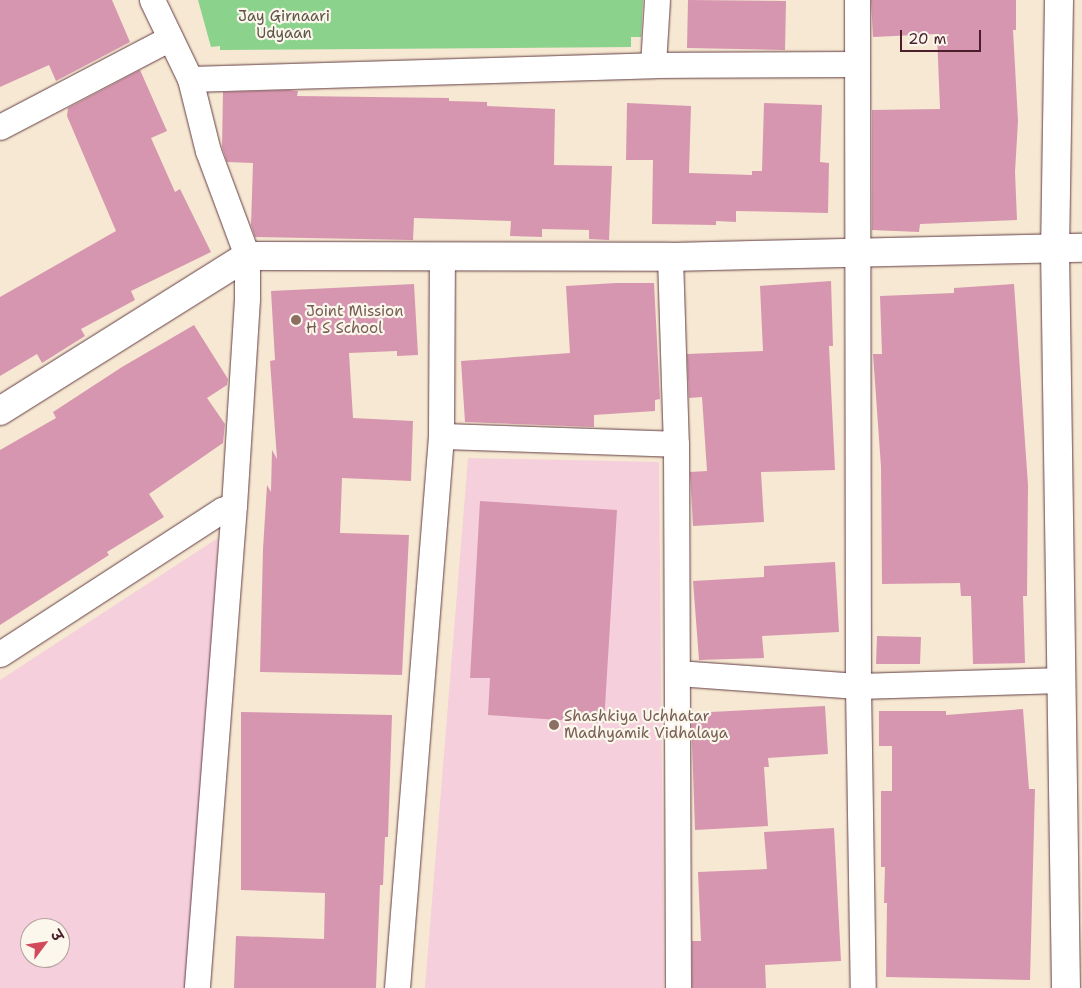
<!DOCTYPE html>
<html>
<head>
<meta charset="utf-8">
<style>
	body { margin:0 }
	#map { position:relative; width:1082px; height:988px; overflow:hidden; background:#f6e8d2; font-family:"Shantell Sans","Playpen Sans Deva",sans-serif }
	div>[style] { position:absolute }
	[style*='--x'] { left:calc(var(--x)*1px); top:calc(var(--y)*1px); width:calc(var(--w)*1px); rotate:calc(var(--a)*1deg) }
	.built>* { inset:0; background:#f5cfdc }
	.green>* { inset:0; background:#8bd28c }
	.building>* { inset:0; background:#d796af }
	.roads { filter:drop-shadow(0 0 1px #643d44) drop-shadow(0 0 1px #643d44) }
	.street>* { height:25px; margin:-12.5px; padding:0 12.5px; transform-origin:12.5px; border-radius:12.5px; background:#fff }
	.secondary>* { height:28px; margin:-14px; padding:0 14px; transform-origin:14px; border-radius:14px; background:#fff }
	.dots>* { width:14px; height:14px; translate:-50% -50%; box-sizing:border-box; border:2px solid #fbf7ec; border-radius:50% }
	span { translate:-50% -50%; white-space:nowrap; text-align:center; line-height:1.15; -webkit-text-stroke:4.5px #fbf7ec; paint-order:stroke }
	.park-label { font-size:15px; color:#5e5548 }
	.education-label { font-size:15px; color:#785e54 }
	.left { translate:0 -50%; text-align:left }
	.north { position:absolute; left:20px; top:918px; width:50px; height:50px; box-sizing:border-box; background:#fbf7ec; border:1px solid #b4a19f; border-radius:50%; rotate:59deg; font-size:14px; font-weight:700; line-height:20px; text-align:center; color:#4a1f2b }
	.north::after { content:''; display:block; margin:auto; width:18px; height:22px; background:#d1495b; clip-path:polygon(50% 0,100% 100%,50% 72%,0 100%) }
	.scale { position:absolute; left:900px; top:30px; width:81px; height:22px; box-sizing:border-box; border:2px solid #4a1f2b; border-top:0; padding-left:6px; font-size:15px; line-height:18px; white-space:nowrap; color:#4a1f2b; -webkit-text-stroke:4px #fbf7ec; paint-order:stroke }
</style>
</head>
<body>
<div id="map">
	<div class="built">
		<div style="clip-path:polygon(468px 458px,659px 462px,664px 988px,425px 988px)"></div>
		<div style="clip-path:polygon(evenodd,218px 538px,194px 988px,0 988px,0 680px,218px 538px,30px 928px,60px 928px,60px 958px,30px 958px,30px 928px)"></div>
	</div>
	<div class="green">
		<div style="clip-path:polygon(198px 0,643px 0,641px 37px,631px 37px,631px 47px,220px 50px,220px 46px,211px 47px)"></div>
	</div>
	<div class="building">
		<div style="clip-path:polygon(0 0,112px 0,130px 42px,56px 81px,49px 65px,0 87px)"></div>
		<div style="clip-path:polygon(688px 0,786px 1px,785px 50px,687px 48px)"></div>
		<div style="clip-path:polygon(871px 0,1016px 0,1016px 30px,1013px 30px,1018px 121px,1015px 172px,1017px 220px,920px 224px,919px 232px,872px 230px,872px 110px,940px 109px,937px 34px,873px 37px)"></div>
		<div style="clip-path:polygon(140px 70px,167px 131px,151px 138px,175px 192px,180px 189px,211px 252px,131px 291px,135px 300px,81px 329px,85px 336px,42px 363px,37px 354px,0 376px,0 297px,116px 231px,67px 116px,68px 108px)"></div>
		<div style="clip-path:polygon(289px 90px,298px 91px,297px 96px,449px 98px,449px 101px,487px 102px,487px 106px,555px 109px,554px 165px,612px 166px,609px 240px,589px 239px,589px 230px,542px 229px,542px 237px,510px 236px,511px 221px,414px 218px,413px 240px,255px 237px,251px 225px,253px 163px,227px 162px,222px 147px,223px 92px)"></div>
		<div style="clip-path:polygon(627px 103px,691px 106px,689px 173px,752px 175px,752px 171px,762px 171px,764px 103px,822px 105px,820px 162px,829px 163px,828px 213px,736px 211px,736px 222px,716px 221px,716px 225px,652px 224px,653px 160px,626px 160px)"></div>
		<div style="clip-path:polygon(831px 281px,833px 346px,829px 346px,835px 470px,761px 472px,764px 522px,693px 526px,690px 472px,707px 471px,702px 397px,689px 398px,687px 354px,763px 351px,760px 286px)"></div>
		<div style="clip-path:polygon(616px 283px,654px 283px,660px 399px,655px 400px,655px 411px,594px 415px,594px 427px,465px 422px,461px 361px,570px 353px,566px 286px)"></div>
		<div style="clip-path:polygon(414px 284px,418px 355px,397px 356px,397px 351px,349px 353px,353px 418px,413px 421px,411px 481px,342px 478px,340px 533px,409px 535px,402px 675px,260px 672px,263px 549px,267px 485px,271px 492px,272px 450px,277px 459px,270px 361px,275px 360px,271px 291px)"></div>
		<div style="clip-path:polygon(1014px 284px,1028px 485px,1027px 596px,1023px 596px,1025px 663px,973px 664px,971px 596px,961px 596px,960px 583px,882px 584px,881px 467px,873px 354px,882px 354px,880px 296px,954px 293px,954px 288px)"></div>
		<div style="clip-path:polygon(194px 325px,228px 379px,227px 385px,207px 398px,225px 424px,223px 443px,149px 494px,164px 517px,107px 552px,109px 555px,0 625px,0 450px,56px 418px,53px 412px,122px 367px)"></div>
		<div style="clip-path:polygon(480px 501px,617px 510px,604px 723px,488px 715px,490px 678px,470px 678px)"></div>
		<div style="clip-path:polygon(835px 562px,839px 632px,762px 636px,764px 658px,699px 660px,693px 581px,764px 577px,764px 566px)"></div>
		<div style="clip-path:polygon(877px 636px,921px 637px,920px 664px,876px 664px)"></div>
		<div style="clip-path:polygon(825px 706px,828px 754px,768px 758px,769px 767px,764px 767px,768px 826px,695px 830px,691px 713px)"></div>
		<div style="clip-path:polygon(1023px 709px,1029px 789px,1035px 789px,1030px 980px,886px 977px,887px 903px,884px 903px,885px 867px,881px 867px,881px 791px,892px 791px,892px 746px,879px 746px,879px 711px,946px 711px,946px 715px)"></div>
		<div style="clip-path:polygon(241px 712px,392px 715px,388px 837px,385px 837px,383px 885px,380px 885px,376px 988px,234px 988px,236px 936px,324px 939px,325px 893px,241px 890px)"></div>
		<div style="clip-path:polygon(834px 828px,841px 961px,765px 965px,766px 988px,692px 988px,692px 941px,701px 941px,698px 872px,767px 869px,764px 832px)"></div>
	</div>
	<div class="roads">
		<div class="street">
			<div style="--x:152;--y:0;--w:88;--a:64.3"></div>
			<div style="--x:190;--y:79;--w:74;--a:76"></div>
			<div style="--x:208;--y:151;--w:112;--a:69.6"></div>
			<div style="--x:247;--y:256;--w:43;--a:90"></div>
			<div style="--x:247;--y:299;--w:206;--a:93.6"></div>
			<div style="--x:234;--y:505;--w:484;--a:94.4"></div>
			<div style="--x:857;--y:0;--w:686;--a:89.92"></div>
			<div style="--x:858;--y:686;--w:302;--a:89.1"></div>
			<div style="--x:653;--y:65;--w:65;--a:-86.5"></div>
			<div style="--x:190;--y:79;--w:463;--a:-1.7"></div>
			<div style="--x:653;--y:65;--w:204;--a:-0.3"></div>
			<div style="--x:0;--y:127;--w:190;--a:-27.6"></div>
			<div style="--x:670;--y:257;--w:187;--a:88.2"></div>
			<div style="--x:676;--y:444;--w:544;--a:89.79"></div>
			<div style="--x:441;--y:436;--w:235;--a:1.9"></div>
			<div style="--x:0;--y:654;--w:265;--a:-33"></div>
			<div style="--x:222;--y:510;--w:13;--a:-23"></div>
			<div style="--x:677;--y:673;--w:181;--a:4.1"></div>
			<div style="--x:858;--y:686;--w:204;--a:-1.7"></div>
			<div style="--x:397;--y:988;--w:554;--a:-85.44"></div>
			<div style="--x:441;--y:436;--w:177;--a:-89.7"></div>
		</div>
		<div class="secondary">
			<div style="--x:1059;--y:0;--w:248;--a:90.9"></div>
			<div style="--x:1055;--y:248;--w:740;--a:89.15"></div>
			<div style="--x:0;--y:411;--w:292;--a:-32.1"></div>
			<div style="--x:247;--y:256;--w:423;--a:0.1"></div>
			<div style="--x:670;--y:257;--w:412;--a:-1.3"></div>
		</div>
	</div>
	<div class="dots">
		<div style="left:296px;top:320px;background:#8d6e63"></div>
		<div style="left:554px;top:725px;background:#8d6e63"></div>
	</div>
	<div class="park-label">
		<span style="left:284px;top:25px">Jay Girnaari<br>Udyaan</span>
	</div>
	<div class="education-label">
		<span class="left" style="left:306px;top:320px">Joint Mission<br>H S School</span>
		<span class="left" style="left:564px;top:725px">Shashkiya Uchhatar<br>Madhyamik Vidhalaya</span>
	</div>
	<div class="north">उ</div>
	<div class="scale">20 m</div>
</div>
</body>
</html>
